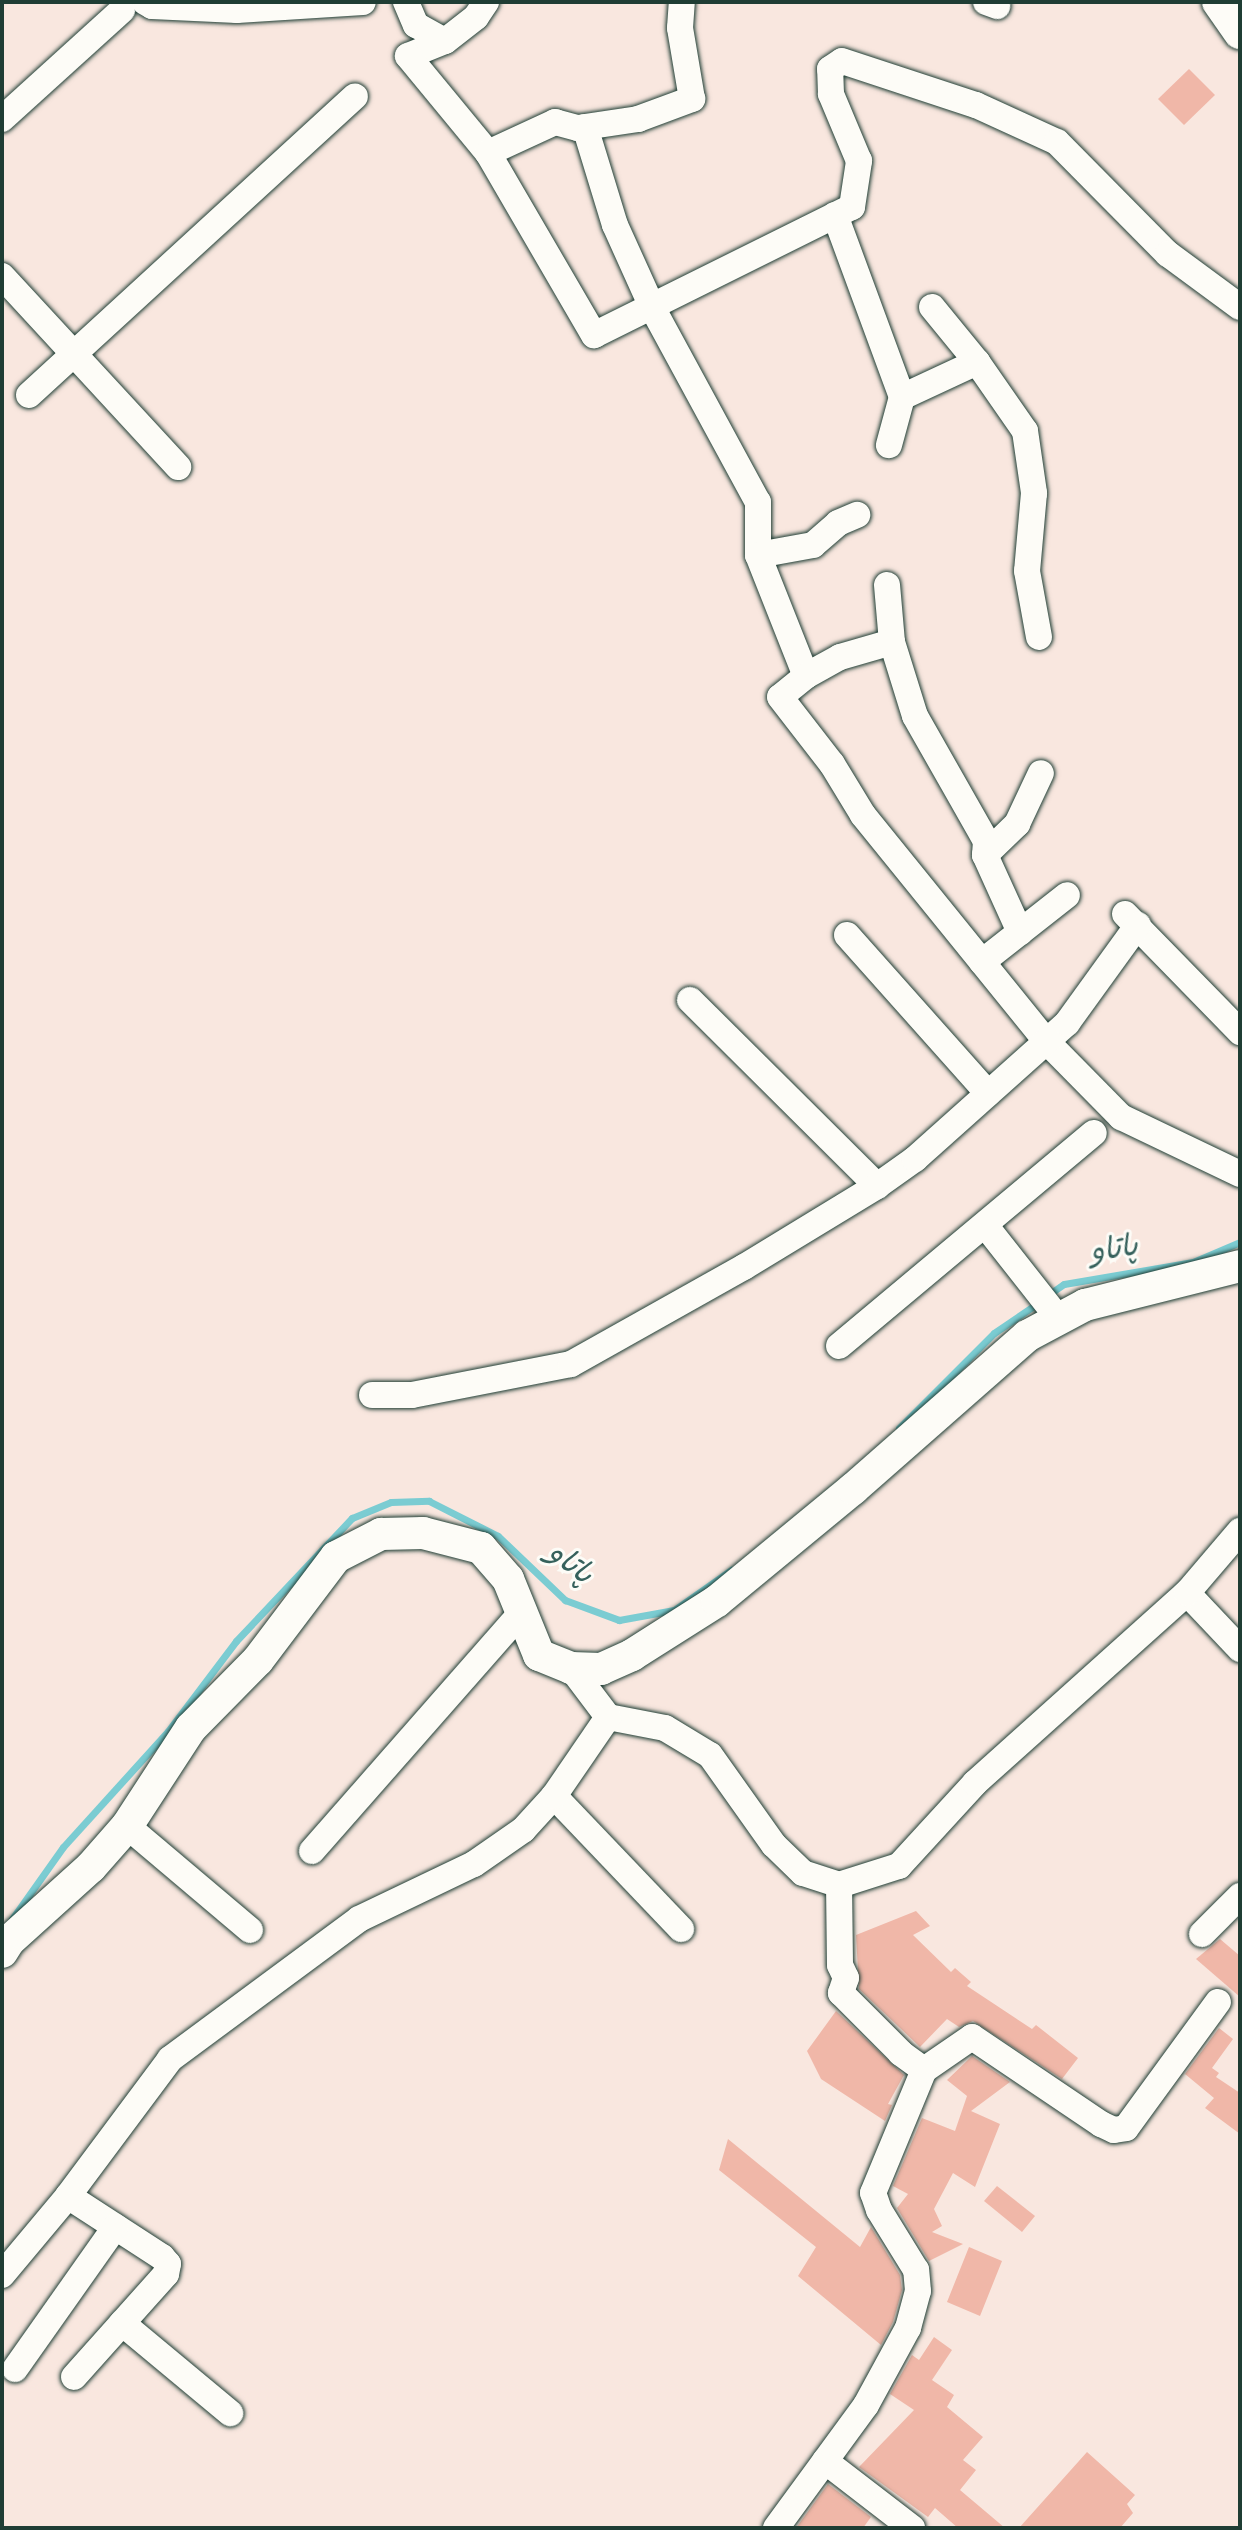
<!DOCTYPE html>
<html>
<head>
<meta charset="utf-8">
<style>
	body { margin:0 }
	#map { position:relative; width:1242px; height:2530px; overflow:hidden; background:#f9e7df; font-family:"Indie Flower","Playpen Sans Arabic",sans-serif }
	div>[style] { position:absolute }
	[style*='--x'] { left:calc(var(--x)*1px); top:calc(var(--y)*1px); width:calc(var(--w)*1px); rotate:calc(var(--a)*1deg) }
	.stream>* { height:7px; margin:-3.5px; padding:0 3.5px; transform-origin:3.5px; border-radius:3.5px; background:#7bccd2 }
	.building>* { inset:0; background:#f0b7a8 }
	.roads { filter:drop-shadow(0 0 2px #1f3d34) drop-shadow(0 0 2px #1f3d34) }
	.minor>* { height:26px; margin:-13px; padding:0 13px; transform-origin:13px; border-radius:13px; background:#fdfcf7 }
	.tertiary>* { height:32px; margin:-16px; padding:0 16px; transform-origin:16px; border-radius:16px; background:#fdfcf7 }
	span { translate:-50% -50%; white-space:nowrap; text-align:center; line-height:1.15; -webkit-text-stroke:6px #fdfcf7; paint-order:stroke }
	.water-label { font-size:30px; color:#36615c; font-style:italic }
	.frame { position:absolute; inset:0; border:4px solid #1f3d34; pointer-events:none }
</style>
</head>
<body>
<div id="map">
	<div class="stream">
		<div style="--x:1048;--y:1295;--w:19;--a:-35"></div>
		<div style="--x:1064;--y:1284;--w:131;--a:-9.7"></div>
		<div style="--x:1193;--y:1262;--w:51;--a:-23.1"></div>
		<div style="--x:899;--y:1428;--w:134;--a:-45"></div>
		<div style="--x:994;--y:1333;--w:53;--a:-34.3"></div>
		<div style="--x:12;--y:1919;--w:88;--a:-54.7"></div>
		<div style="--x:63;--y:1847;--w:156;--a:-47.8"></div>
		<div style="--x:168;--y:1731;--w:113;--a:-52.9"></div>
		<div style="--x:236;--y:1641;--w:169;--a:-46.7"></div>
		<div style="--x:352;--y:1518;--w:42;--a:-22.3"></div>
		<div style="--x:391;--y:1502;--w:38;--a:-2"></div>
		<div style="--x:429;--y:1501;--w:77;--a:26.9"></div>
		<div style="--x:498;--y:1536;--w:93;--a:43.7"></div>
		<div style="--x:565;--y:1600;--w:58;--a:20.3"></div>
		<div style="--x:619;--y:1620;--w:56;--a:-10.3"></div>
		<div style="--x:674;--y:1610;--w:70;--a:-35.1"></div>
	</div>
	<div class="building">
		<div style="clip-path:polygon(1189px 69px,1215px 95px,1184px 125px,1158px 99px)"></div>
		<div style="clip-path:polygon(916px 1911px,930px 1926px,913px 1935px,951px 1972px,955px 1968px,971px 1982px,967px 1986px,1032px 2029px,1036px 2025px,1078px 2058px,1062px 2079px,973px 2021px,959px 2027px,947px 2019px,920px 2047px,859px 1989px,856px 1935px)"></div>
		<div style="clip-path:polygon(1220px 1939px,1240px 1956px,1240px 1997px,1196px 1959px)"></div>
		<div style="clip-path:polygon(836px 2011px,904px 2075px,888px 2104px,892px 2105px,885px 2121px,821px 2079px,807px 2051px)"></div>
		<div style="clip-path:polygon(1219px 2028px,1233px 2039px,1212px 2068px,1219px 2073px,1216px 2077px,1240px 2093px,1240px 2134px,1205px 2108px,1214px 2098px,1185px 2074px)"></div>
		<div style="clip-path:polygon(972px 2056px,1010px 2082px,971px 2111px,1000px 2124px,975px 2187px,953px 2173px,934px 2209px,942px 2226px,932px 2232px,963px 2244px,929px 2261px,897px 2208px,908px 2194px,893px 2186px,922px 2118px,955px 2131px,967px 2096px,947px 2080px)"></div>
		<div style="clip-path:polygon(728px 2139px,860px 2247px,871px 2227px,900px 2275px,902px 2290px,893px 2322px,881px 2345px,798px 2276px,816px 2247px,719px 2170px)"></div>
		<div style="clip-path:polygon(997px 2186px,1035px 2216px,1022px 2232px,984px 2201px)"></div>
		<div style="clip-path:polygon(969px 2247px,1002px 2261px,980px 2316px,947px 2302px)"></div>
		<div style="clip-path:polygon(934px 2337px,952px 2350px,932px 2380px,954px 2395px,947px 2407px,983px 2437px,963px 2460px,976px 2470px,960px 2490px,1005px 2528px,958px 2528px,935px 2508px,928px 2517px,859px 2467px,914px 2410px,890px 2394px,912px 2355px,919px 2360px)"></div>
		<div style="clip-path:polygon(1087px 2452px,1135px 2495px,1127px 2504px,1133px 2513px,1120px 2528px,1019px 2528px)"></div>
		<div style="clip-path:polygon(828px 2484px,871px 2517px,863px 2528px,796px 2528px)"></div>
	</div>
	<div class="roads">
		<div class="minor">
			<div style="--x:145;--y:2;--w:8;--a:30"></div>
			<div style="--x:152;--y:6;--w:85;--a:2.7"></div>
			<div style="--x:237;--y:10;--w:126;--a:-3.6"></div>
			<div style="--x:406;--y:2;--w:25;--a:67"></div>
			<div style="--x:416;--y:25;--w:33;--a:29"></div>
			<div style="--x:486;--y:2;--w:18;--a:124"></div>
			<div style="--x:476;--y:17;--w:39;--a:142"></div>
			<div style="--x:445;--y:41;--w:40;--a:158"></div>
			<div style="--x:408;--y:56;--w:126;--a:50.5"></div>
			<div style="--x:488;--y:153;--w:211;--a:59.8"></div>
			<div style="--x:594;--y:335;--w:288;--a:-26.4"></div>
			<div style="--x:852;--y:207;--w:47;--a:-81.3"></div>
			<div style="--x:859;--y:161;--w:73;--a:-112.7"></div>
			<div style="--x:831;--y:94;--w:25;--a:-92"></div>
			<div style="--x:830;--y:69;--w:14;--a:-34"></div>
			<div style="--x:842;--y:61;--w:141;--a:18.2"></div>
			<div style="--x:976;--y:105;--w:89;--a:24.6"></div>
			<div style="--x:1057;--y:142;--w:158;--a:45.3"></div>
			<div style="--x:1168;--y:254;--w:89;--a:36.4"></div>
			<div style="--x:986;--y:2;--w:12;--a:20"></div>
			<div style="--x:2;--y:119;--w:162;--a:-42.2"></div>
			<div style="--x:585;--y:127;--w:102;--a:73"></div>
			<div style="--x:615;--y:225;--w:92;--a:65.7"></div>
			<div style="--x:653;--y:309;--w:220;--a:61.5"></div>
			<div style="--x:758;--y:502;--w:53;--a:90"></div>
			<div style="--x:758;--y:555;--w:130;--a:68.4"></div>
			<div style="--x:488;--y:153;--w:74;--a:-24.8"></div>
			<div style="--x:555;--y:122;--w:24;--a:15"></div>
			<div style="--x:578;--y:128;--w:61;--a:-8.5"></div>
			<div style="--x:638;--y:119;--w:58;--a:-20.3"></div>
			<div style="--x:692;--y:99;--w:72;--a:-99.6"></div>
			<div style="--x:680;--y:28;--w:26;--a:-86"></div>
			<div style="--x:835;--y:215;--w:194;--a:69.8"></div>
			<div style="--x:902;--y:397;--w:50;--a:105.2"></div>
			<div style="--x:2;--y:276;--w:260;--a:47.3"></div>
			<div style="--x:932;--y:307;--w:71;--a:50.7"></div>
			<div style="--x:977;--y:362;--w:84;--a:55.2"></div>
			<div style="--x:1025;--y:431;--w:63;--a:81.7"></div>
			<div style="--x:1034;--y:493;--w:78;--a:95.1"></div>
			<div style="--x:1027;--y:571;--w:67;--a:79.7"></div>
			<div style="--x:29;--y:395;--w:442;--a:-42.5"></div>
			<div style="--x:902;--y:397;--w:83;--a:-25"></div>
			<div style="--x:758;--y:555;--w:56;--a:-10.3"></div>
			<div style="--x:813;--y:545;--w:33;--a:-41"></div>
			<div style="--x:838;--y:523;--w:21;--a:-23"></div>
			<div style="--x:887;--y:585;--w:57;--a:85"></div>
			<div style="--x:892;--y:642;--w:77;--a:72.7"></div>
			<div style="--x:915;--y:716;--w:144;--a:60.4"></div>
			<div style="--x:986;--y:841;--w:14;--a:94"></div>
			<div style="--x:985;--y:855;--w:85;--a:65.6"></div>
			<div style="--x:892;--y:642;--w:54;--a:163.9"></div>
			<div style="--x:840;--y:657;--w:39;--a:151"></div>
			<div style="--x:806;--y:676;--w:33;--a:141"></div>
			<div style="--x:780;--y:697;--w:85;--a:52.2"></div>
			<div style="--x:832;--y:764;--w:60;--a:58.7"></div>
			<div style="--x:863;--y:815;--w:291;--a:51"></div>
			<div style="--x:1046;--y:1041;--w:107;--a:45.4"></div>
			<div style="--x:1121;--y:1117;--w:132;--a:25.6"></div>
			<div style="--x:985;--y:855;--w:45;--a:-44.1"></div>
			<div style="--x:1017;--y:824;--w:56;--a:-64.8"></div>
			<div style="--x:1125;--y:914;--w:165;--a:45.7"></div>
			<div style="--x:847;--y:935;--w:212;--a:48.3"></div>
			<div style="--x:982;--y:962;--w:108;--a:-38.2"></div>
			<div style="--x:690;--y:1000;--w:264;--a:44.8"></div>
			<div style="--x:985;--y:1225;--w:120;--a:51.8"></div>
			<div style="--x:839;--y:1346;--w:332;--a:-39.9"></div>
			<div style="--x:372;--y:1395;--w:40;--a:0"></div>
			<div style="--x:412;--y:1395;--w:162;--a:-11"></div>
			<div style="--x:571;--y:1364;--w:198;--a:-29.3"></div>
			<div style="--x:744;--y:1267;--w:156;--a:-31.3"></div>
			<div style="--x:877;--y:1186;--w:47;--a:-35.4"></div>
			<div style="--x:915;--y:1159;--w:204;--a:-41.8"></div>
			<div style="--x:1067;--y:1023;--w:121;--a:-54.1"></div>
			<div style="--x:1187;--y:1593;--w:77;--a:46.6"></div>
			<div style="--x:571;--y:1668;--w:61;--a:52.9"></div>
			<div style="--x:608;--y:1717;--w:58;--a:10.9"></div>
			<div style="--x:665;--y:1728;--w:52;--a:31"></div>
			<div style="--x:710;--y:1755;--w:110;--a:54.6"></div>
			<div style="--x:774;--y:1845;--w:40;--a:44"></div>
			<div style="--x:803;--y:1873;--w:38;--a:18"></div>
			<div style="--x:839;--y:1885;--w:63;--a:-17.6"></div>
			<div style="--x:899;--y:1866;--w:113;--a:-47.5"></div>
			<div style="--x:975;--y:1783;--w:285;--a:-41.9"></div>
			<div style="--x:1187;--y:1593;--w:82;--a:-49.5"></div>
			<div style="--x:554;--y:1796;--w:184;--a:46.3"></div>
			<div style="--x:127;--y:1826;--w:161;--a:40.2"></div>
			<div style="--x:312;--y:1851;--w:320;--a:-48.7"></div>
			<div style="--x:1202;--y:1934;--w:54;--a:-45"></div>
			<div style="--x:924;--y:2070;--w:58;--a:-34.5"></div>
			<div style="--x:972;--y:2037;--w:156;--a:34"></div>
			<div style="--x:1101;--y:2124;--w:14;--a:25"></div>
			<div style="--x:1114;--y:2130;--w:12;--a:-9"></div>
			<div style="--x:1126;--y:2128;--w:156;--a:-53.9"></div>
			<div style="--x:68;--y:2196;--w:112;--a:33"></div>
			<div style="--x:162;--y:2257;--w:9;--a:49"></div>
			<div style="--x:168;--y:2264;--w:10;--a:101"></div>
			<div style="--x:166;--y:2274;--w:138;--a:131.8"></div>
			<div style="--x:2;--y:2275;--w:103;--a:-50.1"></div>
			<div style="--x:68;--y:2196;--w:171;--a:-53.3"></div>
			<div style="--x:170;--y:2059;--w:235;--a:-36.5"></div>
			<div style="--x:359;--y:1919;--w:127;--a:-25.6"></div>
			<div style="--x:474;--y:1864;--w:60;--a:-34.8"></div>
			<div style="--x:523;--y:1830;--w:46;--a:-47.6"></div>
			<div style="--x:554;--y:1796;--w:96;--a:-55.6"></div>
			<div style="--x:122;--y:2323;--w:141;--a:39.8"></div>
			<div style="--x:15;--y:2369;--w:174;--a:-54.8"></div>
			<div style="--x:825;--y:2461;--w:110;--a:37.6"></div>
			<div style="--x:776;--y:2528;--w:152;--a:-53.8"></div>
			<div style="--x:866;--y:2405;--w:88;--a:-61.4"></div>
			<div style="--x:908;--y:2328;--w:38;--a:-75"></div>
			<div style="--x:918;--y:2291;--w:21;--a:-95"></div>
			<div style="--x:916;--y:2270;--w:70;--a:-121.7"></div>
			<div style="--x:879;--y:2210;--w:18;--a:-109"></div>
			<div style="--x:873;--y:2193;--w:133;--a:-67.5"></div>
			<div style="--x:924;--y:2070;--w:29;--a:-144"></div>
			<div style="--x:901;--y:2053;--w:85;--a:-135"></div>
			<div style="--x:841;--y:1993;--w:16;--a:-72"></div>
			<div style="--x:846;--y:1978;--w:14;--a:-115"></div>
			<div style="--x:840;--y:1965;--w:80;--a:-90.7"></div>
		</div>
		<div class="tertiary">
			<div style="--x:1218;--y:2;--w:38;--a:55"></div>
			<div style="--x:2;--y:1952;--w:13;--a:-58"></div>
			<div style="--x:9;--y:1941;--w:110;--a:-42.1"></div>
			<div style="--x:91;--y:1867;--w:55;--a:-48.7"></div>
			<div style="--x:127;--y:1826;--w:117;--a:-56.9"></div>
			<div style="--x:191;--y:1728;--w:95;--a:-45.4"></div>
			<div style="--x:258;--y:1660;--w:129;--a:-52.9"></div>
			<div style="--x:336;--y:1557;--w:51;--a:-27.1"></div>
			<div style="--x:381;--y:1534;--w:42;--a:-1.4"></div>
			<div style="--x:423;--y:1533;--w:60;--a:14.5"></div>
			<div style="--x:481;--y:1548;--w:41;--a:48.9"></div>
			<div style="--x:508;--y:1579;--w:82;--a:67.8"></div>
			<div style="--x:539;--y:1655;--w:35;--a:22"></div>
			<div style="--x:571;--y:1668;--w:30;--a:2"></div>
			<div style="--x:601;--y:1669;--w:34;--a:-24"></div>
			<div style="--x:632;--y:1655;--w:101;--a:-32.4"></div>
			<div style="--x:717;--y:1601;--w:176;--a:-39.5"></div>
			<div style="--x:853;--y:1489;--w:232;--a:-41.3"></div>
			<div style="--x:1027;--y:1336;--w:66;--a:-28.1"></div>
			<div style="--x:1085;--y:1305;--w:160;--a:-14.1"></div>
		</div>
	</div>
	<div class="water-label">
		<span style="left:1114px;top:1251px;rotate:-9deg">پاتاو</span>
		<span style="left:569px;top:1565px;rotate:37deg">پاتاو</span>
	</div>
	<div class="frame"></div>
</div>
</body>
</html>
